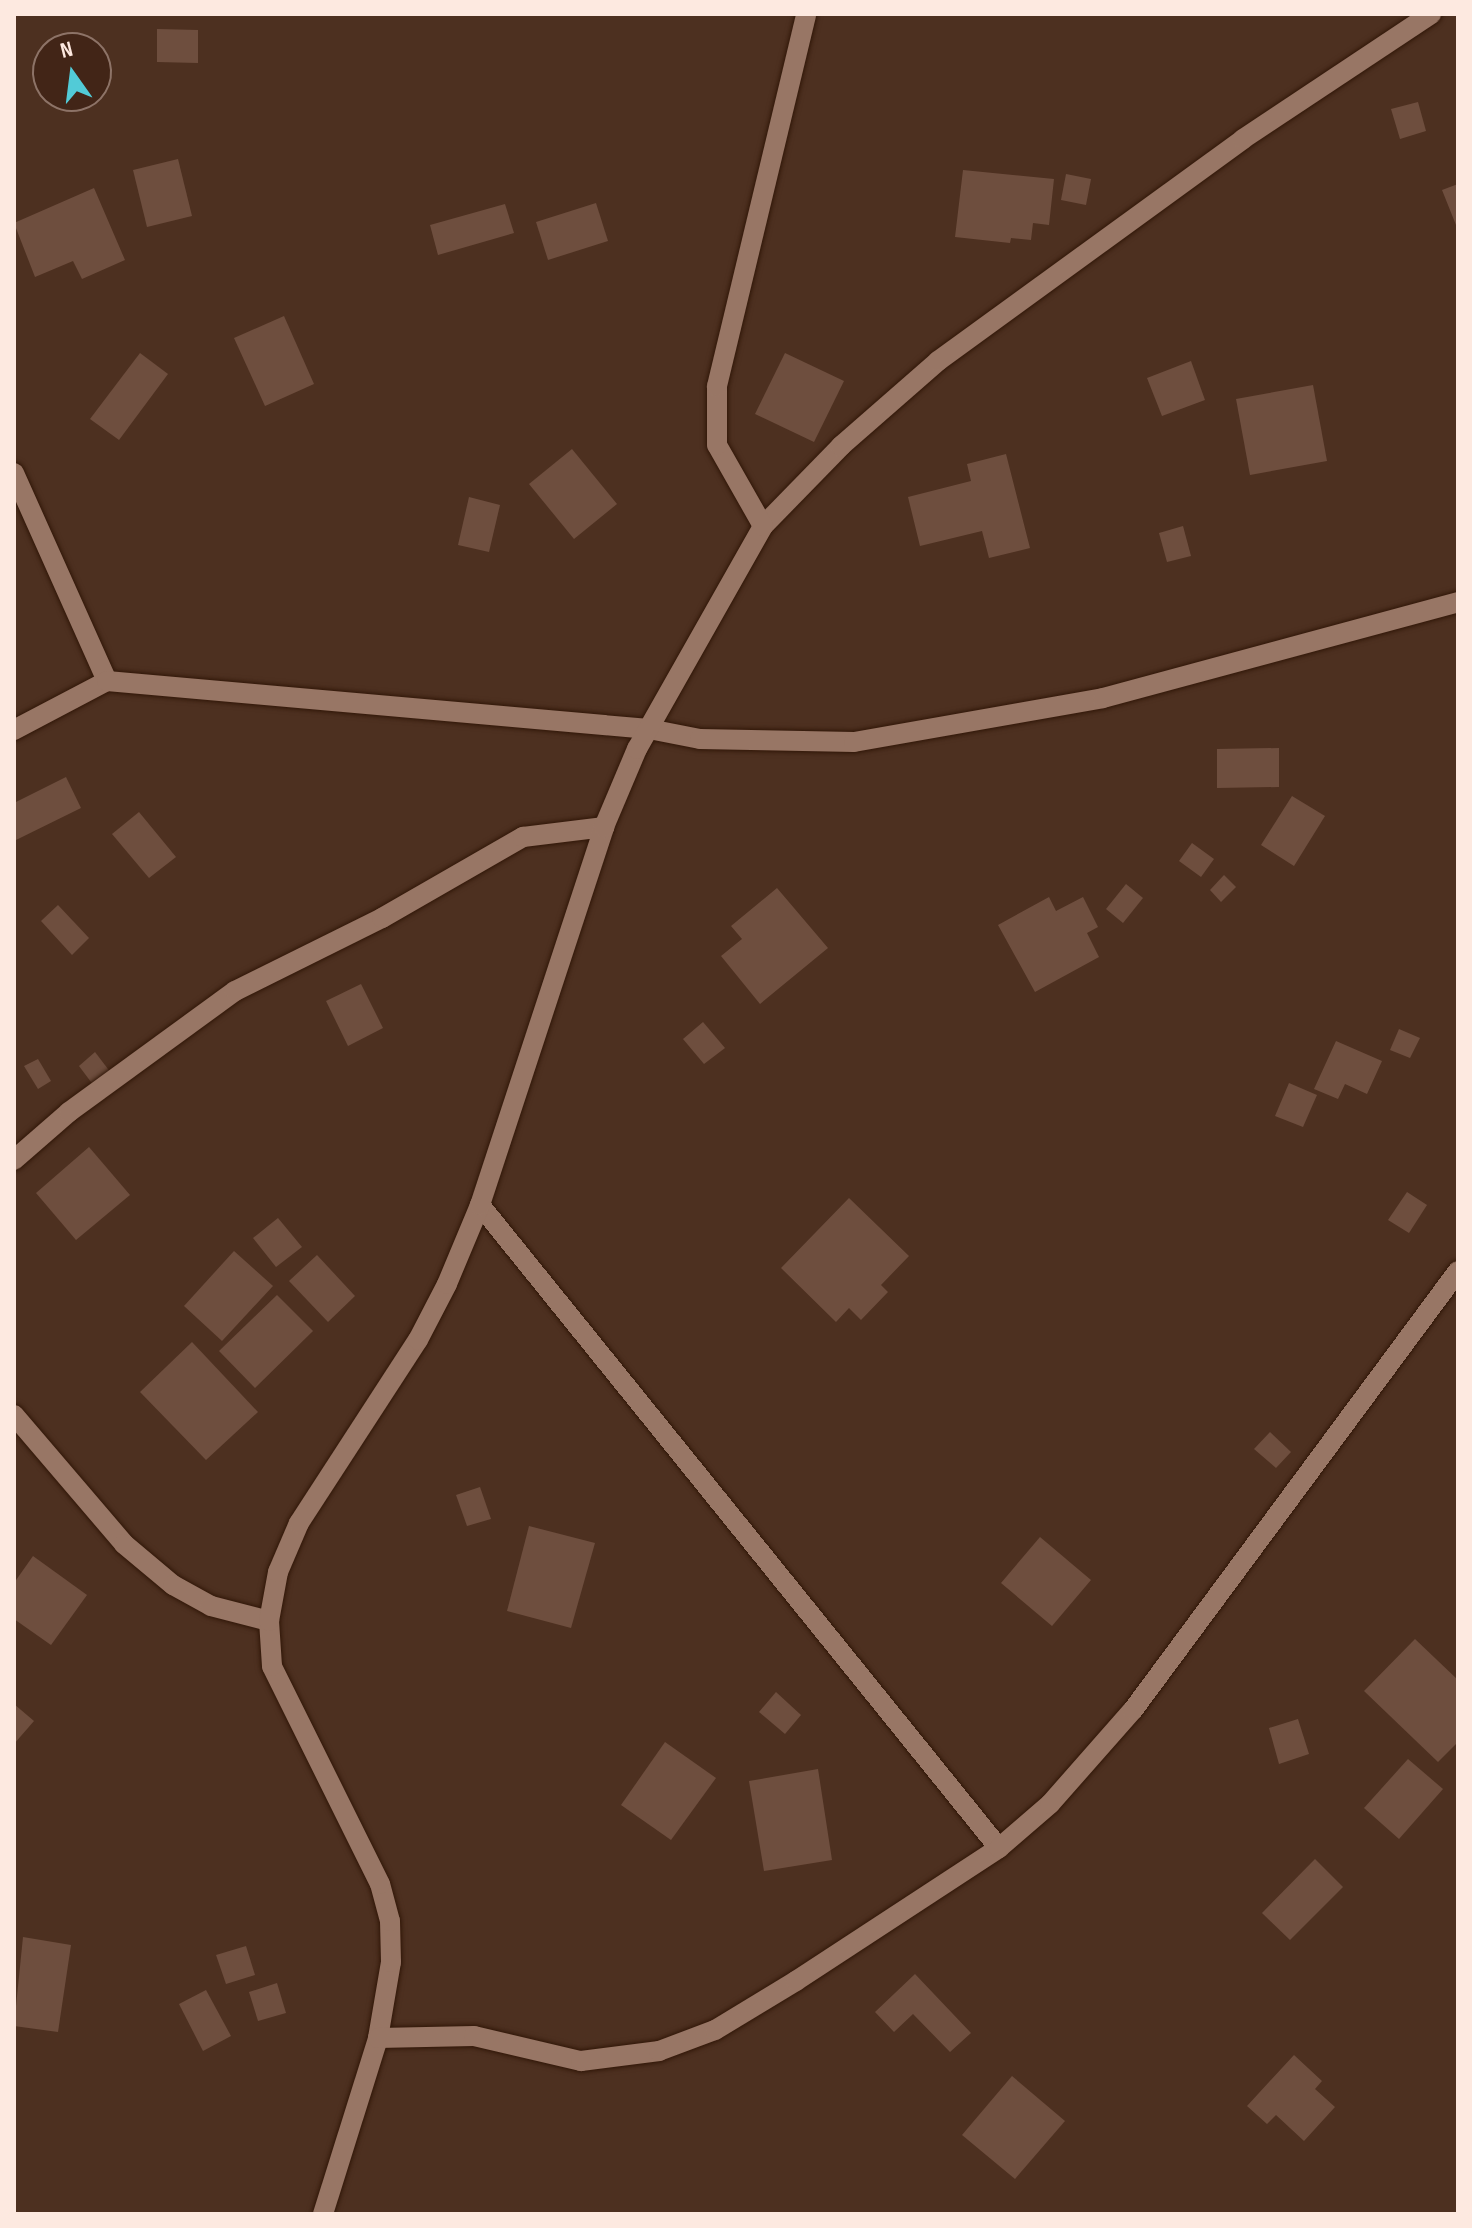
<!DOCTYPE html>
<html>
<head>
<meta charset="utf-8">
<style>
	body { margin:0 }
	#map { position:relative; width:1472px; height:2228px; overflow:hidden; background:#4d3020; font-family:"Sofia Sans Condensed",sans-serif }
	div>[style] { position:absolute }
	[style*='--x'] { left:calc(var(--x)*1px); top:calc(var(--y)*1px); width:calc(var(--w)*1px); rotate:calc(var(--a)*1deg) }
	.building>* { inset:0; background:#6e4e3e }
	.roads { filter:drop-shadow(0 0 2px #311708) drop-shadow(0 0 2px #311708) }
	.minor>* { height:20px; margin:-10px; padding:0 10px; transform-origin:10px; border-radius:10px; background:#987665 }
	span { translate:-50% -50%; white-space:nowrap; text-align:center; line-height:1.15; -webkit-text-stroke:7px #422517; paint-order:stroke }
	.frame { position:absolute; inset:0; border:16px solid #fde9e0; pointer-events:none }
	.north { position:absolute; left:32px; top:32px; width:80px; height:80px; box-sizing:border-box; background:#422517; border:2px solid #8d7367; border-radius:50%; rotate:346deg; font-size:22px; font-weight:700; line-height:32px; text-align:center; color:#fde9e0 }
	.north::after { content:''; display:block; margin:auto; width:28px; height:36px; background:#52cbd7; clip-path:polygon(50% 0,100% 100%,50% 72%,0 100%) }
</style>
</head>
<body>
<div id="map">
	<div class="building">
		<div style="clip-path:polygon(157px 29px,198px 30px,198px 63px,157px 62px)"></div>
		<div style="clip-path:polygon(1418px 102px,1426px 131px,1400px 139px,1391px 109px)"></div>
		<div style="clip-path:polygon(178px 159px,192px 216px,147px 227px,133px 170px)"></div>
		<div style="clip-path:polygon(963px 170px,1054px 179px,1049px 225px,1033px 223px,1031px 240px,1011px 238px,1010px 243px,955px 237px)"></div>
		<div style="clip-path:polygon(1066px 174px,1091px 179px,1086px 205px,1061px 200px)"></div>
		<div style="clip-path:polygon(1458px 184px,1458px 230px,1442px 190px)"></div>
		<div style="clip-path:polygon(94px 188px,125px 260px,82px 279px,73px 261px,35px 277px,14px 223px)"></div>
		<div style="clip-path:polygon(596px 203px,608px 241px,548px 260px,536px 222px)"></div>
		<div style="clip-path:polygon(505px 204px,514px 233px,438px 255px,430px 225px)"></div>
		<div style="clip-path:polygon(284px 316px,314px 384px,265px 406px,234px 338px)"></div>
		<div style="clip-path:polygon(140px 353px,168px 374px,119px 440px,90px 419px)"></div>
		<div style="clip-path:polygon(785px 353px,844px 381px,814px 442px,755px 414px)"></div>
		<div style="clip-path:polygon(1191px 361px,1205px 400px,1162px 416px,1147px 378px)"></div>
		<div style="clip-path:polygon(1313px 385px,1327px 461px,1250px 475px,1236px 399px)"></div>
		<div style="clip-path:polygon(572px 449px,617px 504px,574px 539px,529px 484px)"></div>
		<div style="clip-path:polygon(1006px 454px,1030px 548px,989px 558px,982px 531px,920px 546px,908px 497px,971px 481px,967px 464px)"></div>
		<div style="clip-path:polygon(469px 497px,500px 505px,489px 552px,458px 545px)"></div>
		<div style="clip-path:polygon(1183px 526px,1191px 556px,1167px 562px,1159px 533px)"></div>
		<div style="clip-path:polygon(1279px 748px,1279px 787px,1217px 788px,1217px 749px)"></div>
		<div style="clip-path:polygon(66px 777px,81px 808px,14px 841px,14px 803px)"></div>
		<div style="clip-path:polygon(1292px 796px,1325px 816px,1294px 866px,1261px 845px)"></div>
		<div style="clip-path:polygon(139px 812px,176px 857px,149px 878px,112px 834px)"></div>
		<div style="clip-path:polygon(1192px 843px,1214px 859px,1201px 877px,1179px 861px)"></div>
		<div style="clip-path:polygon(1224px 875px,1236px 887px,1221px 902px,1210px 890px)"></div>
		<div style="clip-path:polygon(1126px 884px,1143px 898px,1123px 923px,1106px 909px)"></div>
		<div style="clip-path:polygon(777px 888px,828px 948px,760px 1004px,721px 956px,742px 939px,731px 926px)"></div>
		<div style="clip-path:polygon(1049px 897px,1056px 911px,1083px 897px,1098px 927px,1087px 933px,1099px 957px,1035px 992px,998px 925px)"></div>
		<div style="clip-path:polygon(58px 905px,89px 938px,72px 955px,41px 921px)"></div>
		<div style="clip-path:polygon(361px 984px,383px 1028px,348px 1046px,326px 1001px)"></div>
		<div style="clip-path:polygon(703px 1022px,725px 1048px,704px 1064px,683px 1039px)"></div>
		<div style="clip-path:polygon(1399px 1029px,1420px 1038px,1410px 1058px,1390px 1050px)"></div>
		<div style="clip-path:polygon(1336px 1041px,1382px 1061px,1367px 1094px,1345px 1084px,1338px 1099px,1314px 1089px)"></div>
		<div style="clip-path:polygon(95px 1052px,111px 1073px,94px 1086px,79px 1066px)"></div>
		<div style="clip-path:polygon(38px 1059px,51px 1081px,38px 1089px,24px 1066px)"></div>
		<div style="clip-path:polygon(1289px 1083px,1317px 1095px,1303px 1127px,1275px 1116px)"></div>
		<div style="clip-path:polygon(89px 1147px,130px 1195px,76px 1240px,36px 1193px)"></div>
		<div style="clip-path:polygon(1407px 1192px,1427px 1205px,1409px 1233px,1388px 1220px)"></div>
		<div style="clip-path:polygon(849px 1198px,909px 1256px,881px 1285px,888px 1292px,861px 1320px,849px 1308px,836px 1322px,781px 1268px)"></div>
		<div style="clip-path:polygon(278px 1218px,302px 1247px,276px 1267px,253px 1238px)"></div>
		<div style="clip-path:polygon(234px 1251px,273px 1286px,222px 1341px,184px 1306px)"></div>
		<div style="clip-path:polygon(317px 1255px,355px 1296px,328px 1322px,289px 1281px)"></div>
		<div style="clip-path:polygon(277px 1295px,313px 1331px,255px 1388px,219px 1351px)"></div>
		<div style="clip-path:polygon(192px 1342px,258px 1412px,206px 1460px,140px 1392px)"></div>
		<div style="clip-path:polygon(1270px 1432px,1291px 1452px,1276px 1468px,1254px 1449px)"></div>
		<div style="clip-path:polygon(480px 1487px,491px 1519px,467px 1526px,456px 1495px)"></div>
		<div style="clip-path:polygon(529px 1526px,595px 1543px,571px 1628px,507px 1611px)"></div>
		<div style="clip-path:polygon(1040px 1537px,1091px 1580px,1052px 1626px,1001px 1583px)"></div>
		<div style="clip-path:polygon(33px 1556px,87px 1595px,51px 1645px,14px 1619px,14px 1583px)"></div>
		<div style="clip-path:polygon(1415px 1639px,1458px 1680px,1458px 1742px,1438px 1762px,1364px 1691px)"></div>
		<div style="clip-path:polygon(776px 1692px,801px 1715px,785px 1734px,759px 1712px)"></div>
		<div style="clip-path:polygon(14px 1704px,34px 1721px,14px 1744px)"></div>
		<div style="clip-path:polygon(1298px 1719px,1309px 1754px,1279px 1764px,1269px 1728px)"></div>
		<div style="clip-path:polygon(665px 1742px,716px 1778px,671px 1840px,621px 1805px)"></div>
		<div style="clip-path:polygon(1408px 1759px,1443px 1789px,1399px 1839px,1364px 1808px)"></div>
		<div style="clip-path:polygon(818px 1769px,832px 1860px,764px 1871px,749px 1781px)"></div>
		<div style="clip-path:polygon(1315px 1859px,1343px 1887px,1290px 1940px,1262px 1913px)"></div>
		<div style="clip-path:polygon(23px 1937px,71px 1945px,58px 2032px,14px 2026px)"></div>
		<div style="clip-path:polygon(246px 1946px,255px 1975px,226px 1984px,216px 1955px)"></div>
		<div style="clip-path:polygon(915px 1974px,971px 2033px,950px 2052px,913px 2014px,894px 2032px,875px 2012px)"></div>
		<div style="clip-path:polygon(277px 1983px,286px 2013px,258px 2021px,249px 1992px)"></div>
		<div style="clip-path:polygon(206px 1990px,231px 2036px,203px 2051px,179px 2004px)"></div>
		<div style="clip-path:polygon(1294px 2055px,1322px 2081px,1315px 2089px,1335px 2107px,1304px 2141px,1276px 2115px,1267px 2124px,1247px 2106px)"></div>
		<div style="clip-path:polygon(1012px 2076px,1065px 2121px,1015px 2179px,962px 2135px)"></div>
	</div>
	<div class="roads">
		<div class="minor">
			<div style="--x:14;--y:473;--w:228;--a:65.9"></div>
			<div style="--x:107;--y:681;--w:105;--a:152.2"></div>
			<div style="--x:763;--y:526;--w:112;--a:-45.7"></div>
			<div style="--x:841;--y:446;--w:129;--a:-41.2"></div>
			<div style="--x:938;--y:361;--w:377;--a:-36"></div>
			<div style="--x:1243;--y:139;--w:226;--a:-33.6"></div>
			<div style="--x:107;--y:681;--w:544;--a:5.06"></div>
			<div style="--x:649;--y:729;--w:52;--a:11.1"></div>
			<div style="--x:700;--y:739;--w:154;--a:1.1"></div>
			<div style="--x:854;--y:742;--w:253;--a:-10"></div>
			<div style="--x:1103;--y:698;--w:368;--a:-15.1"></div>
			<div style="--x:14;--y:1160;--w:73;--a:-41.1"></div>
			<div style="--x:69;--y:1112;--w:205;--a:-36.1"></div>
			<div style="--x:235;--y:991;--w:164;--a:-26.4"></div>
			<div style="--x:382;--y:918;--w:163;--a:-29.9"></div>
			<div style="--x:523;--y:837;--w:82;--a:-7"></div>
			<div style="--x:480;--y:1205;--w:826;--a:51.09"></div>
			<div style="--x:14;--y:1415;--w:170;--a:49.5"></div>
			<div style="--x:124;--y:1544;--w:64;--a:39.9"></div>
			<div style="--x:173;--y:1585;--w:43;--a:28.9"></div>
			<div style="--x:211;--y:1606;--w:60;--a:14.5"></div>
			<div style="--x:378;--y:2038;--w:77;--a:-80.3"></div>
			<div style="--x:391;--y:1962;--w:41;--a:-91.4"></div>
			<div style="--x:390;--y:1921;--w:38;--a:-105"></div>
			<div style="--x:380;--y:1884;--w:243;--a:-116.4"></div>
			<div style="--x:272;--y:1666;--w:45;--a:-93.8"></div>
			<div style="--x:269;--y:1621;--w:50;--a:-79.6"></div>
			<div style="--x:278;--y:1572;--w:53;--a:-66.8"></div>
			<div style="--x:299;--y:1523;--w:218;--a:-57"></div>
			<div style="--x:418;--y:1340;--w:63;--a:-62.6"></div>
			<div style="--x:447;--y:1284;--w:86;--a:-67.3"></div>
			<div style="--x:480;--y:1205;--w:398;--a:-71.8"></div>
			<div style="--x:604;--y:827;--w:85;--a:-67.1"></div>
			<div style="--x:637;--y:749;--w:256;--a:-60.5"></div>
			<div style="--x:763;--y:526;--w:93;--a:-119.6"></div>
			<div style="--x:717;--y:445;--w:59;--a:-90"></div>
			<div style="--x:717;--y:386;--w:382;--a:-76.5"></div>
			<div style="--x:323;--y:2214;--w:184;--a:-72.6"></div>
			<div style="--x:378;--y:2038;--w:96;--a:-1.2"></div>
			<div style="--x:474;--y:2036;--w:110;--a:13.2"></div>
			<div style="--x:581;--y:2061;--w:79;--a:-7.3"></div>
			<div style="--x:659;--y:2051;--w:60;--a:-20.6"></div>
			<div style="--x:715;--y:2030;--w:95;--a:-31.2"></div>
			<div style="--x:796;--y:1981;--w:243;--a:-33.2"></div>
			<div style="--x:999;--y:1848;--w:67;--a:-40.8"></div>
			<div style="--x:1050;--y:1804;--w:125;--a:-48.6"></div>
			<div style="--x:1133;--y:1710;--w:546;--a:-53.49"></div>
		</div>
	</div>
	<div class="frame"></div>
	<div class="north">N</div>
</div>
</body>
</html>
